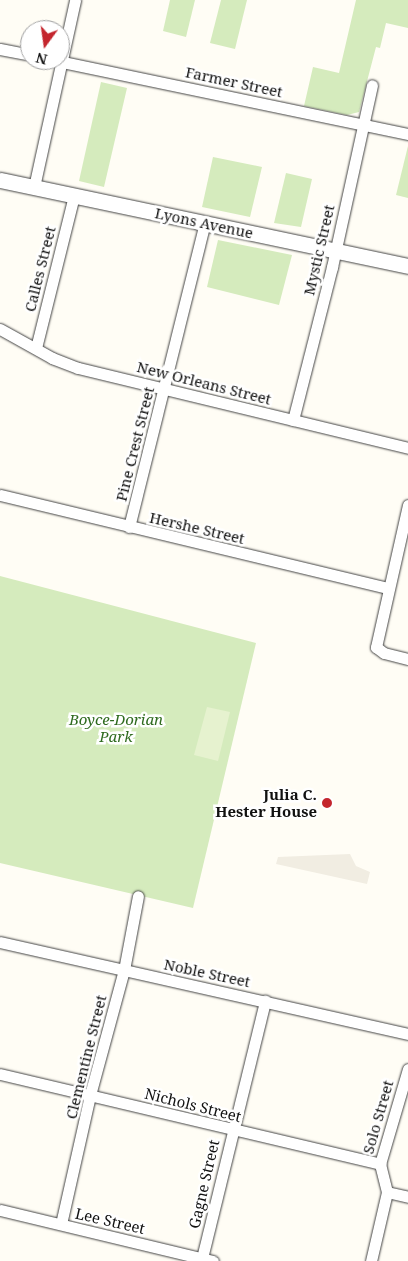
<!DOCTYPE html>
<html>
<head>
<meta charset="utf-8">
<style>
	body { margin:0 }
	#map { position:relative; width:408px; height:1261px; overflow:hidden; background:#fffdf5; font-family:"Noto Serif",serif }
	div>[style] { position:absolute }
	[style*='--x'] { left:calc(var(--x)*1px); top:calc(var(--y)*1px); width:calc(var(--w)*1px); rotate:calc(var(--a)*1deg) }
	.green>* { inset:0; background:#d5ebbd }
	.pitch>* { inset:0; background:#e6f2cf }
	.plaza>* { inset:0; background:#f1ede2 }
	.roads { filter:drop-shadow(0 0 1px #444) drop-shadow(0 0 1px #444) }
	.minor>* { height:11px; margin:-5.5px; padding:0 5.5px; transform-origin:5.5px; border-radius:5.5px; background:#fff }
	.tertiary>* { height:15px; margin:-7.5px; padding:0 7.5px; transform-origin:7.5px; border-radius:7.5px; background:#fff }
	.dots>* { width:14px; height:14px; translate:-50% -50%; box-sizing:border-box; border:2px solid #fff; border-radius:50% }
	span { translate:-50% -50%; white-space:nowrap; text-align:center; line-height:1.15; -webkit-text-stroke:5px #fff; paint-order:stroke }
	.street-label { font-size:15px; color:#111 }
	.park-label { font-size:15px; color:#2f6b1f; font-style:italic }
	.poi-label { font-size:15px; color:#111; font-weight:700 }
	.right { translate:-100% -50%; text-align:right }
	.north { position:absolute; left:20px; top:20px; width:50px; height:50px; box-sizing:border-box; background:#fff; border:1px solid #a0a0a0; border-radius:50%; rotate:194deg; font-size:14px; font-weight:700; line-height:20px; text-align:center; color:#111 }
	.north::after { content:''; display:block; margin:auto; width:18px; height:22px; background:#c4262e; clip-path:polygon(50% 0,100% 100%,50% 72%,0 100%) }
</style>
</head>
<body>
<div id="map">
	<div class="green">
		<div style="clip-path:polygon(170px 0,195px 0,186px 37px,163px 31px)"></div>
		<div style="clip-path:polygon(221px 0,247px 0,235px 49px,210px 43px)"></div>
		<div style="clip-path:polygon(356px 0,408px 0,408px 28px,386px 23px,380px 48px,376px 47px,359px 112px,347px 115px,304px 106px,313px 67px,339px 73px)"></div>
		<div style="clip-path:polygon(101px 82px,127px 88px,104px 187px,79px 181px)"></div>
		<div style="clip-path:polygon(408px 146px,408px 198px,396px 195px)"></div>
		<div style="clip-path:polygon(213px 157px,262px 167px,250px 217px,202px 207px)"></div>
		<div style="clip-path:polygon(286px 173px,312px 179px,301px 227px,274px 223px)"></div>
		<div style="clip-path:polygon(218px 240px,292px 255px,279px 305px,207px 287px)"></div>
		<div style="clip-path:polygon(0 576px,256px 643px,193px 908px,0 863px)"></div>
	</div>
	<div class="pitch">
		<div style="clip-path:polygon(207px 707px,230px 712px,218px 761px,194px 755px)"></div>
	</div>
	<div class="plaza">
		<div style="clip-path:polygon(350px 854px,356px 866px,370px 872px,367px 884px,276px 864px,278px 857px)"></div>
	</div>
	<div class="roads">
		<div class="minor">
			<div style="--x:0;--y:49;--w:31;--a:11"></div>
			<div style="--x:53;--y:60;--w:363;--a:11.8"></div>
			<div style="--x:34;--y:187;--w:191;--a:-77.6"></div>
			<div style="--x:0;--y:329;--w:60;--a:29.1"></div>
			<div style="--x:52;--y:358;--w:28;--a:21"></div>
			<div style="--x:78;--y:368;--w:340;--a:13.6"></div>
			<div style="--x:36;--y:348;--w:157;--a:-76"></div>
			<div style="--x:293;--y:420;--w:158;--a:-75.7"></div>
			<div style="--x:332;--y:267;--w:186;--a:-77.6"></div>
			<div style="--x:0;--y:495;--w:399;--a:13.5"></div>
			<div style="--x:408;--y:505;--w:146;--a:102.7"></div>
			<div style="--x:376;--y:647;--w:10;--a:37"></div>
			<div style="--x:384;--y:653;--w:25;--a:14"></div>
			<div style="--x:129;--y:527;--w:313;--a:-76"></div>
			<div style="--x:0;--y:942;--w:418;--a:12.7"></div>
			<div style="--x:0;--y:1074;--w:391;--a:13.3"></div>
			<div style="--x:387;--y:1192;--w:22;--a:13"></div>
			<div style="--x:0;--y:1210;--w:219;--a:13.5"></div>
			<div style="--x:61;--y:1224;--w:132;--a:-77.3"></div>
			<div style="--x:90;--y:1095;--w:130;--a:-74.8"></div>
			<div style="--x:124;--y:970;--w:75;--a:-79.3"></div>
			<div style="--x:202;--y:1258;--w:265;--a:-76.2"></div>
			<div style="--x:371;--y:1261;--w:71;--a:-76.9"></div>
			<div style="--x:387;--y:1192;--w:29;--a:-104"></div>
			<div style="--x:380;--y:1164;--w:99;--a:-73.6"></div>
		</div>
		<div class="tertiary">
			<div style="--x:0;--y:180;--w:417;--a:11.9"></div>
		</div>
	</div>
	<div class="dots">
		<div style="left:327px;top:803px;background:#c4262e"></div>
	</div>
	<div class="street-label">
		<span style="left:234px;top:82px;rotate:12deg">Farmer Street</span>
		<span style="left:204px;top:223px;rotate:12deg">Lyons Avenue</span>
		<span style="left:319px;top:250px;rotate:-77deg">Mystic Street</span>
		<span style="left:40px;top:269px;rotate:-76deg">Calles Street</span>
		<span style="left:204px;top:383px;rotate:14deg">New Orleans Street</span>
		<span style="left:135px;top:444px;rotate:-76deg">Pine Crest Street</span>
		<span style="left:197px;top:528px;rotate:13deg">Hershe Street</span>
		<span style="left:207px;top:973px;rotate:12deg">Noble Street</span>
		<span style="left:86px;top:1057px;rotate:-76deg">Clementine Street</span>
		<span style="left:193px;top:1105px;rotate:14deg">Nichols Street</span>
		<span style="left:378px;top:1117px;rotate:-74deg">Solo Street</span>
		<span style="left:204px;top:1184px;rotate:-77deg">Gagne Street</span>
		<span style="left:110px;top:1221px;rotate:13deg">Lee Street</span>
	</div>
	<div class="park-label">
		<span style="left:116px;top:728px">Boyce-Dorian<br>Park</span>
	</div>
	<div class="poi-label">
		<span class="right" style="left:317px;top:803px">Julia C.<br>Hester House</span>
	</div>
	<div class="north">N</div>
</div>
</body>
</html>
